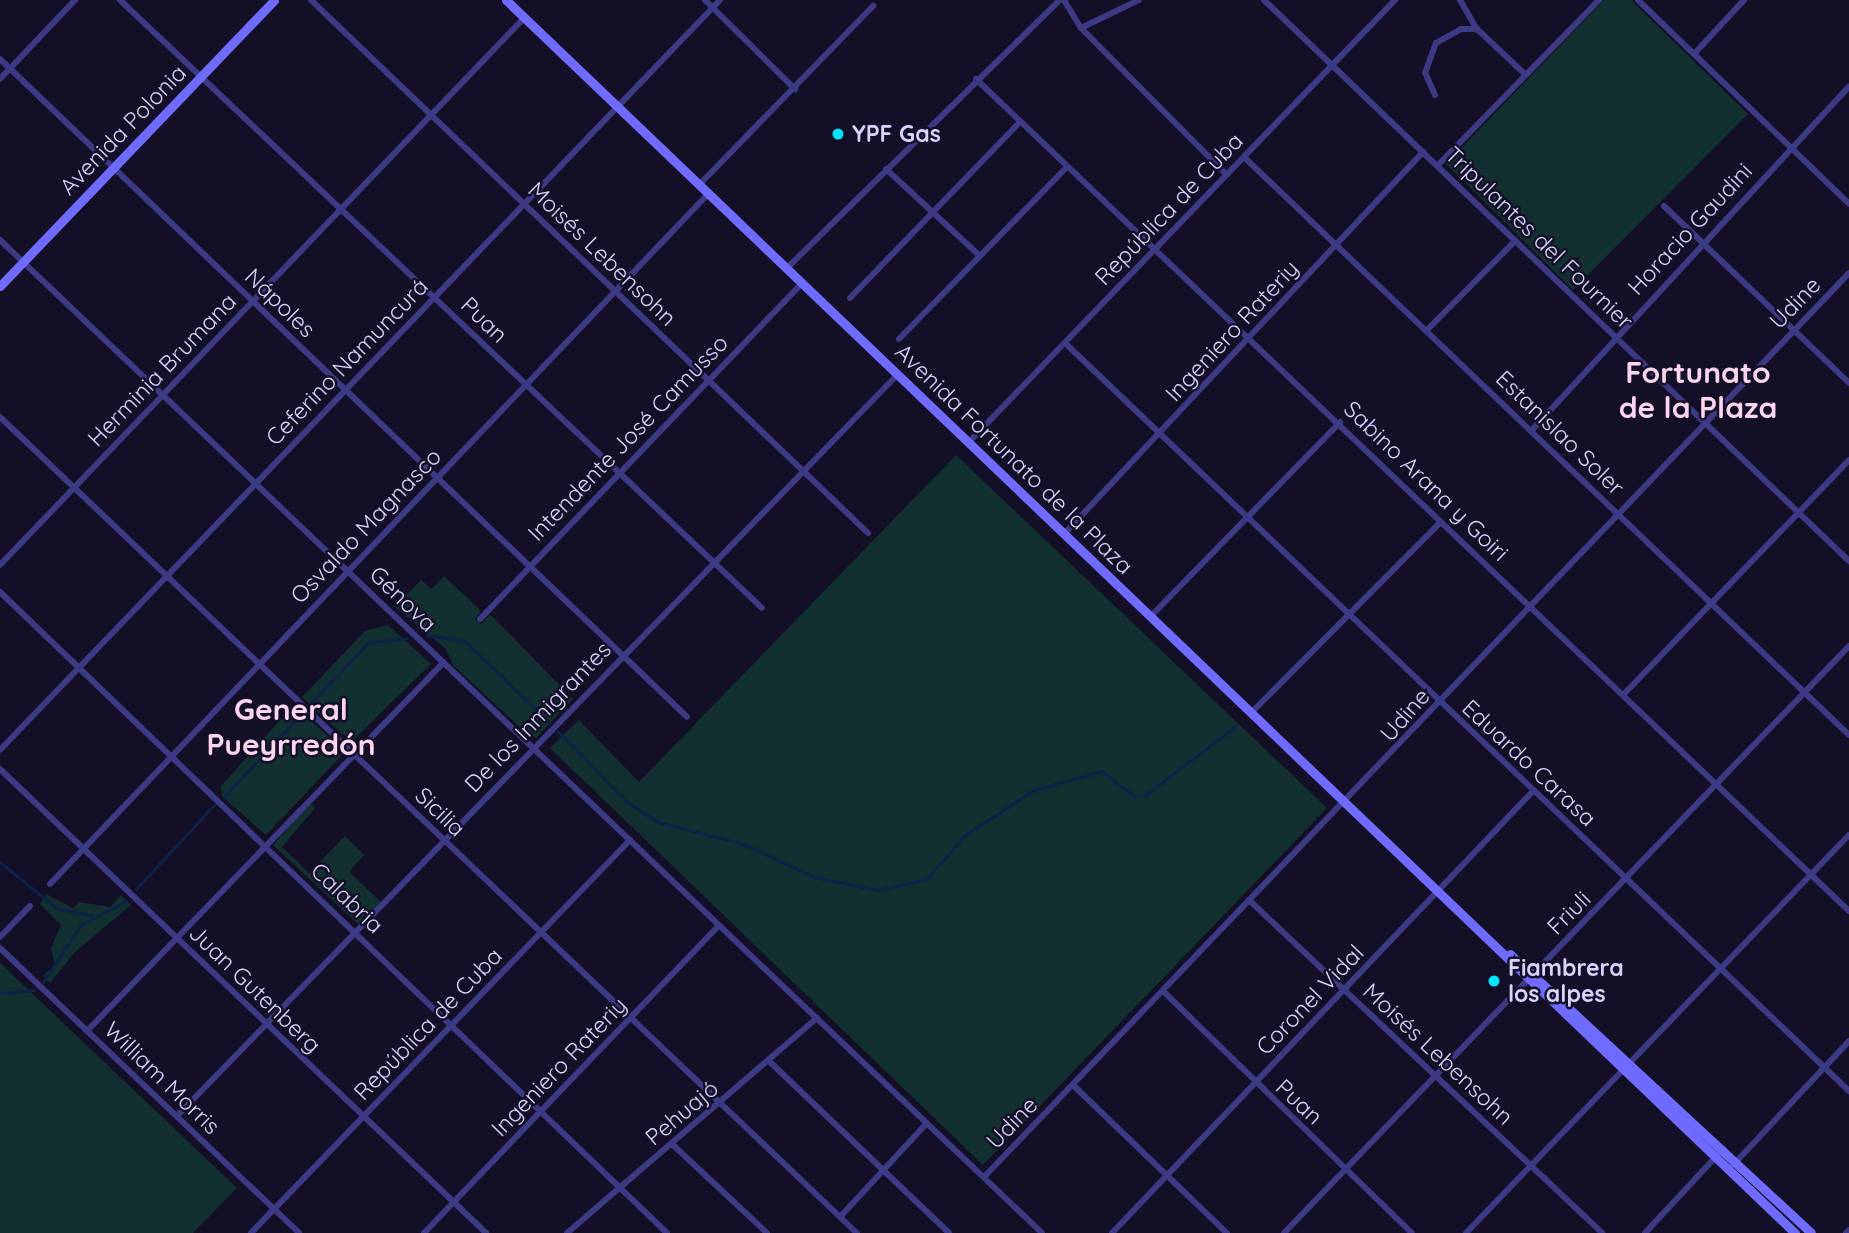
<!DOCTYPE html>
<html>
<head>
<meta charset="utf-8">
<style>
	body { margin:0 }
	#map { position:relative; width:1849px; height:1233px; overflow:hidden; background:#130f26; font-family:Quicksand,sans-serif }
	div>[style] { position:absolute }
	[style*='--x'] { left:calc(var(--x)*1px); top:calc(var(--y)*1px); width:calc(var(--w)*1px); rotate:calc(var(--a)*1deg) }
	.green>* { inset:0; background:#12302f }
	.stream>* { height:2.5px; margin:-1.25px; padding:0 1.25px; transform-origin:1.25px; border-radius:1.25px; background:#0c2248 }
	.minor>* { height:6px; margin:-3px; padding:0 3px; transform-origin:3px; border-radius:3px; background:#3d3a85 }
	.secondary>* { height:9px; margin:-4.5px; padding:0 4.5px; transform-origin:4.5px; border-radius:4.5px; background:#6f6bff }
	.dots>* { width:19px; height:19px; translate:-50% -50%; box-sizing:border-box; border:4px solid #130f26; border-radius:50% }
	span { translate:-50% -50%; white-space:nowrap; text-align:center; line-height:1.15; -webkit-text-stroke:5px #130f26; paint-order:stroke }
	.street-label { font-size:23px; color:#d9d4ff }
	.poi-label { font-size:23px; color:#d9d4ff; font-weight:700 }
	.left { translate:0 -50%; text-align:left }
	.district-label { font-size:30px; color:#ffd6f0; font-weight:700 }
</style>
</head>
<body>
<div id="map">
	<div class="green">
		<div style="clip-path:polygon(1604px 0,1631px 0,1748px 114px,1573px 290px,1446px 164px)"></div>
		<div style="clip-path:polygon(956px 455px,1327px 808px,983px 1165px,550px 748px,579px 720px,639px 782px)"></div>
		<div style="clip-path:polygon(444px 576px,481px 611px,475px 619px,481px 624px,490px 615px,494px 618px,573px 699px,537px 737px,529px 736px,453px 665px,446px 649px,395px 607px,421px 580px,432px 589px)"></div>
		<div style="clip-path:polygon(388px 625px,431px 664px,351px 742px,302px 697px,365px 631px)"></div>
		<div style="clip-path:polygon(293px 706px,346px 751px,266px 835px,222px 796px,221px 786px)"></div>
		<div style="clip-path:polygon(310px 803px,315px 808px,282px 847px,309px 873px,345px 836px,364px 855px,349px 872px,381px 902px,359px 925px,273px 845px)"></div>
		<div style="clip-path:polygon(46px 894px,73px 908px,79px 902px,110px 907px,121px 895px,131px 905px,75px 952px,50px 983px,43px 976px,55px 965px,51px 948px,61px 925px,40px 904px)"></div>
		<div style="clip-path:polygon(0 963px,237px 1188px,193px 1233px,0 1233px)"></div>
	</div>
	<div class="stream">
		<div style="--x:427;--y:635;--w:38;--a:9"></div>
		<div style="--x:465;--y:641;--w:117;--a:44"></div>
		<div style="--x:311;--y:703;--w:83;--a:-46.5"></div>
		<div style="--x:368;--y:643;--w:39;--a:-7"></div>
		<div style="--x:558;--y:731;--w:98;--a:45.8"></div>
		<div style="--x:626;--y:801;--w:38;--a:33"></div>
		<div style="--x:658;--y:822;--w:89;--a:14.3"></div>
		<div style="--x:744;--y:844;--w:77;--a:25.2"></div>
		<div style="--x:814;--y:877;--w:64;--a:11.7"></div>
		<div style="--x:877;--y:890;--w:51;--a:-12.4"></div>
		<div style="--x:927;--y:879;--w:57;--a:-49.3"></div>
		<div style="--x:964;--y:836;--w:84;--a:-33.3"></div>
		<div style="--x:1034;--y:790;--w:71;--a:-15.6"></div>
		<div style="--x:1102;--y:771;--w:41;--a:38"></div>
		<div style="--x:1134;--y:796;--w:10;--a:0"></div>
		<div style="--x:1144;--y:796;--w:114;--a:-37.2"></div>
		<div style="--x:224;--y:797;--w:115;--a:-47.1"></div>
		<div style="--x:0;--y:862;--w:75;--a:39"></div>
		<div style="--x:58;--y:909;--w:34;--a:10"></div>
		<div style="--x:136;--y:889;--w:115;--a:-47.1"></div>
		<div style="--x:43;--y:982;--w:69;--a:-56.3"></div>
		<div style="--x:81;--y:925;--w:51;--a:-28.1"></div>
		<div style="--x:0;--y:993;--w:34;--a:-5"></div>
	</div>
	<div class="minor">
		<div style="--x:120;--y:0;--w:884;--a:43.44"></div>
		<div style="--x:311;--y:0;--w:771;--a:43.74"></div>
		<div style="--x:705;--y:0;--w:127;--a:44.7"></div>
		<div style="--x:1064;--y:0;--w:33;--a:59"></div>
		<div style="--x:1081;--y:28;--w:207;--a:45.2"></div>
		<div style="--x:1264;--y:0;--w:811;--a:43.8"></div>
		<div style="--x:1460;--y:0;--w:34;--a:60"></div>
		<div style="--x:1477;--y:29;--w:67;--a:43.2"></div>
		<div style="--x:1638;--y:0;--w:293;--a:44"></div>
		<div style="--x:1081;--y:28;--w:64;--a:-25.8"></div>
		<div style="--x:1694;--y:54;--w:74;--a:-47.2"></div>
		<div style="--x:0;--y:59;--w:951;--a:43.76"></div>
		<div style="--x:0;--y:79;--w:109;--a:-46.5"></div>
		<div style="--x:976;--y:79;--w:1206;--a:43.62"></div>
		<div style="--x:1435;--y:95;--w:24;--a:-114"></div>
		<div style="--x:1425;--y:73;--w:32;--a:-70"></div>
		<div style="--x:1436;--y:43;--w:29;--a:-29"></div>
		<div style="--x:1461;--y:29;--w:16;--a:0"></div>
		<div style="--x:1245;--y:158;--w:835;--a:43.69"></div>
		<div style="--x:1438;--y:165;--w:231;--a:-45.7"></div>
		<div style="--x:886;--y:169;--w:128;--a:42.8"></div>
		<div style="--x:699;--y:185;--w:250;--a:-45.8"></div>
		<div style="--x:1664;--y:206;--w:256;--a:43.7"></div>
		<div style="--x:0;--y:240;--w:1439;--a:43.62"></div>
		<div style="--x:787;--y:268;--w:383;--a:-44.5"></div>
		<div style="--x:850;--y:298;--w:245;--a:-46"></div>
		<div style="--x:1426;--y:331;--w:127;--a:-45.3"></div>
		<div style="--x:899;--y:339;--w:240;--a:-45.7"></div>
		<div style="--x:1065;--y:343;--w:1084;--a:43.65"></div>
		<div style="--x:0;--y:417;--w:1183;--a:43.6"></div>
		<div style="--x:1532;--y:430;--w:467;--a:-47.3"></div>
		<div style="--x:969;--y:442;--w:614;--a:-46.06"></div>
		<div style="--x:1065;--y:533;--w:523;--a:-46.78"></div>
		<div style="--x:0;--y:565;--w:757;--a:-46.23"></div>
		<div style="--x:0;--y:592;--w:925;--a:43.86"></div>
		<div style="--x:1151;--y:616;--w:271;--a:-45.7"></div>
		<div style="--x:480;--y:619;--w:465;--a:-46.2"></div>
		<div style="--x:1624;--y:694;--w:325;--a:-46.1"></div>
		<div style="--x:1252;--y:712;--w:268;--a:-45.2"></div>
		<div style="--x:0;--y:750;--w:1040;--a:-46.17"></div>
		<div style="--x:0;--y:769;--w:672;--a:43.67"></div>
		<div style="--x:50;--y:884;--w:953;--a:-46.36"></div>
		<div style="--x:1250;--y:901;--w:484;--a:43.3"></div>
		<div style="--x:0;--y:937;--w:43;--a:-45.9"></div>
		<div style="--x:0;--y:948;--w:413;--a:43.6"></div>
		<div style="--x:1165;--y:993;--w:344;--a:44.2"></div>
		<div style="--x:87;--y:1031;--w:513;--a:-45.95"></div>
		<div style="--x:769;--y:1061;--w:249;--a:43.7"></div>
		<div style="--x:1073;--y:1085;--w:214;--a:43.9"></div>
		<div style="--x:177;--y:1116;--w:1035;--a:-45.82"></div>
		<div style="--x:672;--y:1144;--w:130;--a:43.1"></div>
		<div style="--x:1733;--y:1165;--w:170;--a:-46.9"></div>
		<div style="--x:984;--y:1177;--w:1251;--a:-46.26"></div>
		<div style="--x:840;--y:1217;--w:128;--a:-47.2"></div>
		<div style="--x:251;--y:1233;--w:546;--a:-46.04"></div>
		<div style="--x:424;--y:1233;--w:426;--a:-46.2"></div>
		<div style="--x:567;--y:1233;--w:330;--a:-40.7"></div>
		<div style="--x:1112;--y:1233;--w:610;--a:-46.39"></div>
		<div style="--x:1284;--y:1233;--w:815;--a:-46.09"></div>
		<div style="--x:1466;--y:1233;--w:552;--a:-46.1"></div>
		<div style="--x:1645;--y:1233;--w:115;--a:-47.1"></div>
		<div style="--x:1846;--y:1233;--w:4;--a:-45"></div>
	</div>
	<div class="secondary">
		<div style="--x:506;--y:0;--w:1784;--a:43.73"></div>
		<div style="--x:0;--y:286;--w:396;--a:-46.2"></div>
		<div style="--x:1510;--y:954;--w:410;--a:42.8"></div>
	</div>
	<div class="dots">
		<div style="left:838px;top:134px;background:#00e5ff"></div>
		<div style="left:1494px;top:981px;background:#00e5ff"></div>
	</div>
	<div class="street-label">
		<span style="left:123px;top:130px;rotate:-46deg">Avenida Polonia</span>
		<span style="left:1169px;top:209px;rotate:-46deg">República de Cuba</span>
		<span style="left:1690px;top:229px;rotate:-47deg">Horacio Gaudini</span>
		<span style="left:1539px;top:238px;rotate:44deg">Tripulantes del Fournier</span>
		<span style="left:602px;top:254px;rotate:44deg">Moisés Lebensohn</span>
		<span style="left:280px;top:303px;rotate:44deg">Nápoles</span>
		<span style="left:1795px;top:303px;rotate:-46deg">Udine</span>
		<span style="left:484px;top:320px;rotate:44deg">Puan</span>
		<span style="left:1232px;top:331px;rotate:-47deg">Ingeniero Rateriy</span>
		<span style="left:347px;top:362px;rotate:-46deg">Ceferino Namuncurá</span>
		<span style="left:162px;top:370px;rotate:-46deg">Herminia Brumana</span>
		<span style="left:1560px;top:433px;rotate:44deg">Estanislao Soler</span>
		<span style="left:628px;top:438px;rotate:-46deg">Intendente José Camusso</span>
		<span style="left:1014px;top:459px;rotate:44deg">Avenida Fortunato de la Plaza</span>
		<span style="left:1426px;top:481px;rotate:44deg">Sabino Arana y Goiri</span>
		<span style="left:366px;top:526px;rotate:-46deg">Osvaldo Magnasco</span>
		<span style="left:403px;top:599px;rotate:44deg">Génova</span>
		<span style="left:1405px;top:715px;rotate:-49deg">Udine</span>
		<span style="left:538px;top:717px;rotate:-46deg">De los Inmigrantes</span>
		<span style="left:1529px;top:763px;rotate:43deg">Eduardo Carasa</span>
		<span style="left:440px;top:812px;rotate:44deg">Sicilia</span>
		<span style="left:347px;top:898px;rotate:44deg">Calabria</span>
		<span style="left:1569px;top:913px;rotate:-45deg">Friuli</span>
		<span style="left:255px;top:989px;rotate:44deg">Juan Gutenberg</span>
		<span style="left:1310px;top:1000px;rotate:-46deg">Coronel Vidal</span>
		<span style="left:428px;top:1024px;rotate:-46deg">República de Cuba</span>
		<span style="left:1438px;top:1054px;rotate:43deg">Moisés Lebensohn</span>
		<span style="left:559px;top:1067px;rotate:-46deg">Ingeniero Rateriy</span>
		<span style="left:162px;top:1078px;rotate:44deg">William Morris</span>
		<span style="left:1299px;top:1102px;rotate:43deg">Puan</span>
		<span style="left:682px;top:1113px;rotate:-40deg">Pehuajó</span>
		<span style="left:1012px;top:1123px;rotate:-46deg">Udine</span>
	</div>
	<div class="poi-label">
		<span class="left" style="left:852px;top:134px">YPF Gas</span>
		<span class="left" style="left:1508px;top:981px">Fiambrera<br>los alpes</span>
	</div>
	<div class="district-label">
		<span style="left:1698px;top:389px">Fortunato<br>de la Plaza</span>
		<span style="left:291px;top:726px">General<br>Pueyrredón</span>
	</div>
</div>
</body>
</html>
